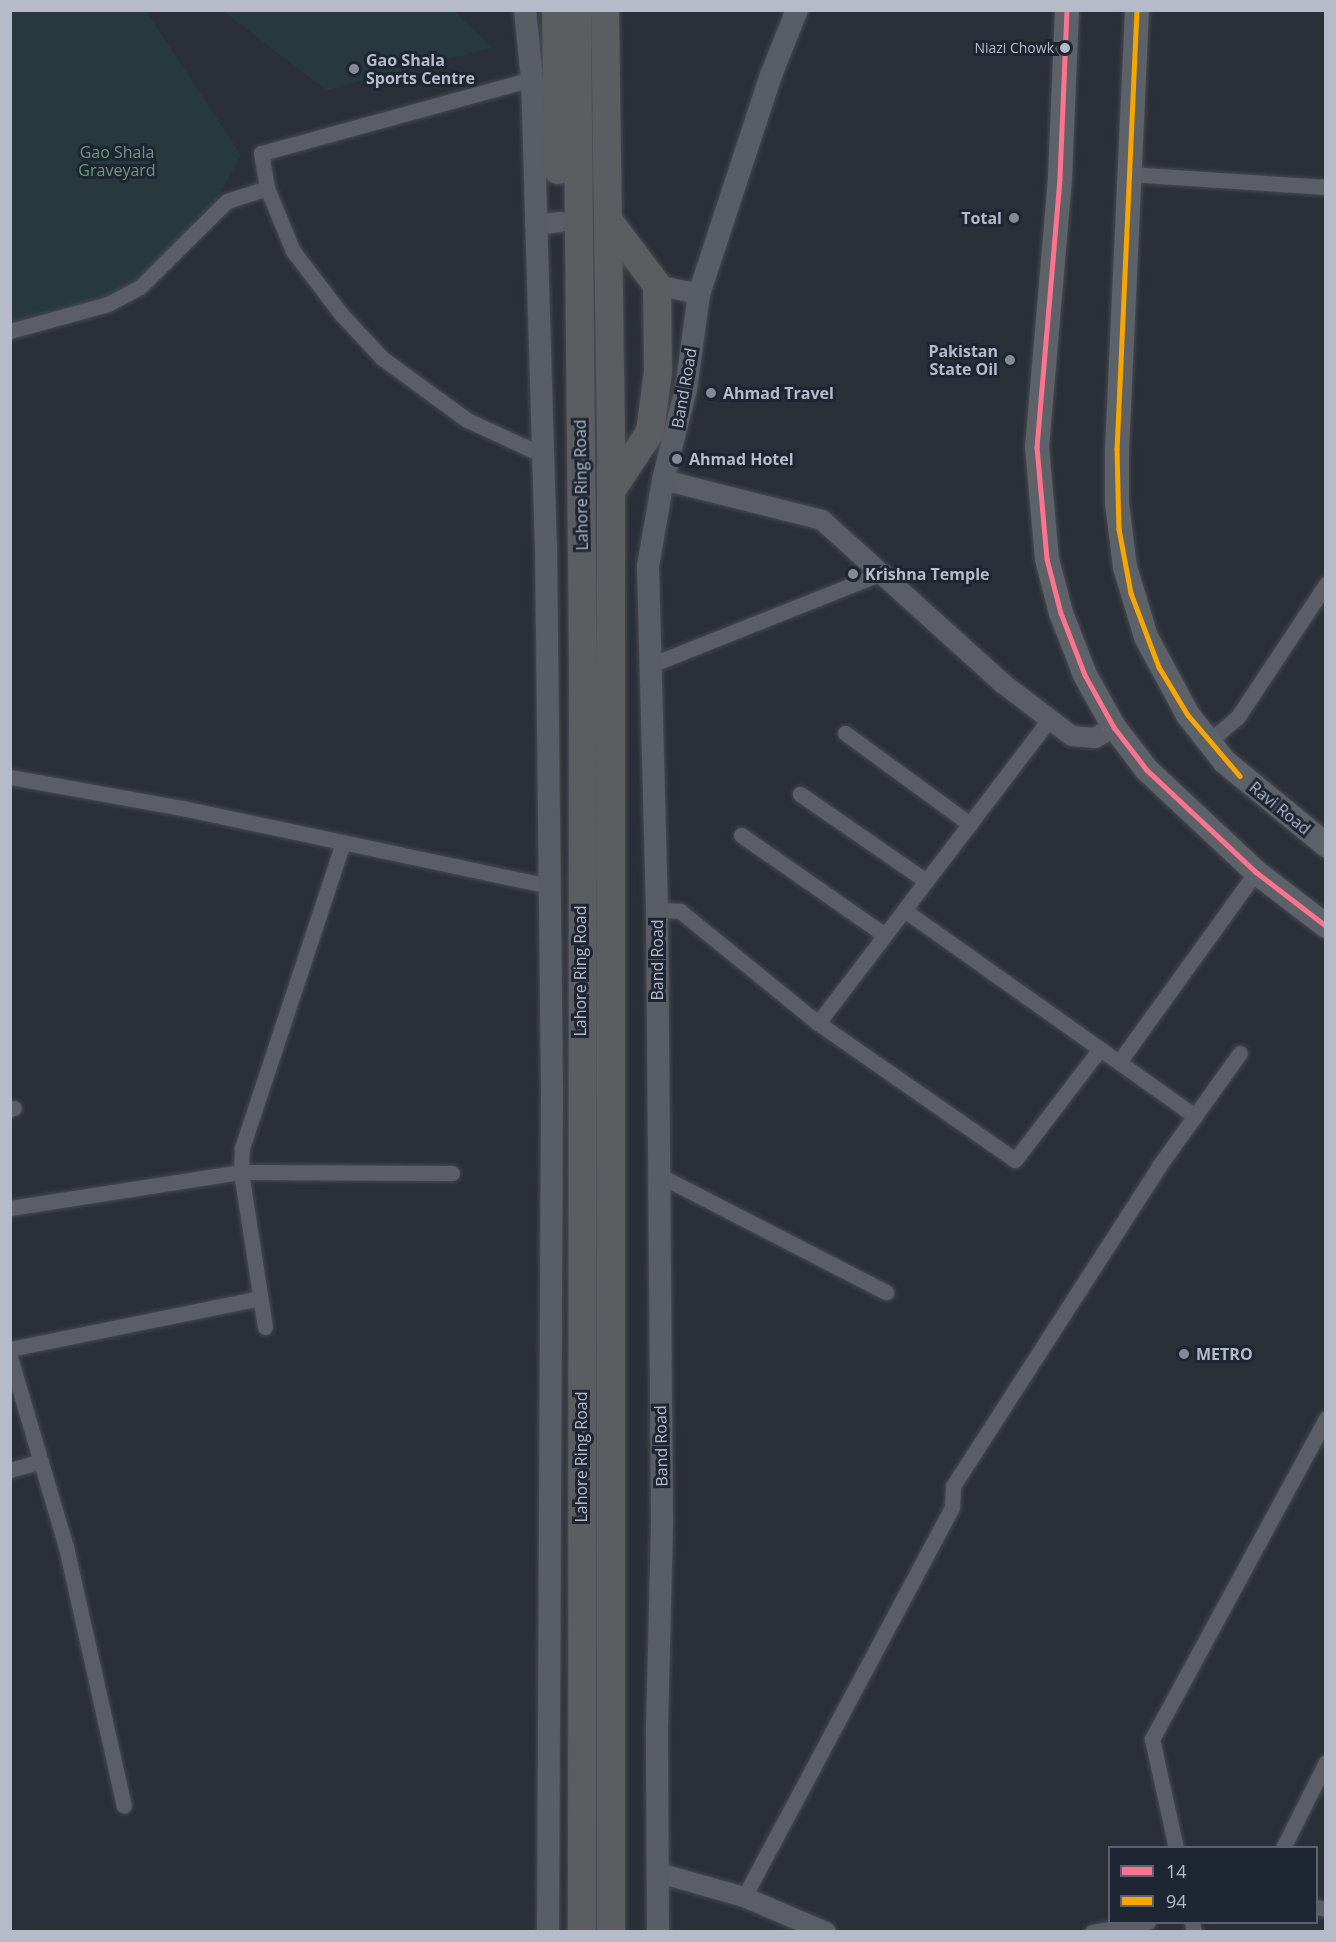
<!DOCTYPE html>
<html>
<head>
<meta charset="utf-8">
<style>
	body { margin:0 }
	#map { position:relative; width:1336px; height:1942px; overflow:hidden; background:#2b2f38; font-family:"Open Sans",sans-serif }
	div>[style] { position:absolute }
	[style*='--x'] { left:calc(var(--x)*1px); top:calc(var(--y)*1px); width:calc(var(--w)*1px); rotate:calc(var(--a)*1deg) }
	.green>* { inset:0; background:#28393e }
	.roads { filter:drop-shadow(0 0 2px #474a51) drop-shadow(0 0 2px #474a51) }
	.minor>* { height:15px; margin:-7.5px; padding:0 7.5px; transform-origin:7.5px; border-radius:7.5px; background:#5b5e66 }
	.tertiary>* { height:20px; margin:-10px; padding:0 10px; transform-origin:10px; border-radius:10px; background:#5b5e66 }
	.secondary>* { height:22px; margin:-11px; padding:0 11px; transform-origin:11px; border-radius:11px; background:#595d65 }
	.primary>* { height:24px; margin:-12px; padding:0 12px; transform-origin:12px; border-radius:12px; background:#5d6168 }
	.motorway>* { height:28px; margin:-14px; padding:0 14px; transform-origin:14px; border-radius:14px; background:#5b5d60 }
	.bus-1>* { height:4.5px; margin:-2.25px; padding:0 2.25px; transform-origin:2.25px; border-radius:2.25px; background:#fc738d }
	.bus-2>* { height:4.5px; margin:-2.25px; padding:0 2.25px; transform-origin:2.25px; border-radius:2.25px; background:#f7a600 }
	.dots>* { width:16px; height:16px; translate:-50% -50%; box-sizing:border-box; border:3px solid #1e2533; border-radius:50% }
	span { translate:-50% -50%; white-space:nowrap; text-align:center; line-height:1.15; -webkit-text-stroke:6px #1e2533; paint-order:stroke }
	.bus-label { font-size:14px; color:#b5bbc9 }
	.right { translate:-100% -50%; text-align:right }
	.poi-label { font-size:16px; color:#b5bbc9; font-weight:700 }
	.left { translate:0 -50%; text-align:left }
	.park-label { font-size:16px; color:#6c9a7a }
	.street-label { font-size:16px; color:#b5bbc9 }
	.frame { position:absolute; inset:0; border:12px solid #b5bbc9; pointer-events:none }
	.legend { position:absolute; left:1108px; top:1846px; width:210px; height:78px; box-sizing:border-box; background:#1e2533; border:2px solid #5a616f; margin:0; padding:8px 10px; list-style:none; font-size:18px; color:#b5bbc9 }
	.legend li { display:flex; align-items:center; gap:12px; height:30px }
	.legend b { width:30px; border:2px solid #5a616f }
</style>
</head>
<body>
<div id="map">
	<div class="green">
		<div style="clip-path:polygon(10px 11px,146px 11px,241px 155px,201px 229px,137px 299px,11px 329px)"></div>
		<div style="clip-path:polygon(223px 11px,454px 11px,492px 48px,326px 90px)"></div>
	</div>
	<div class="roads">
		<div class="minor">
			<div style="--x:532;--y:79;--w:281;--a:164.7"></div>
			<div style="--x:261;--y:153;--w:36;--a:80"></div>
			<div style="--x:267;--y:188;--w:68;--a:67.6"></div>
			<div style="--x:293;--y:251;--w:81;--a:52.6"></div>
			<div style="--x:342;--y:315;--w:59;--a:47.1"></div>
			<div style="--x:382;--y:358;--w:105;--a:36.1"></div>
			<div style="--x:467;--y:420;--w:84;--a:24.7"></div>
			<div style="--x:1129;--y:174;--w:197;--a:3.8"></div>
			<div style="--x:10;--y:331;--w:102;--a:-15.4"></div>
			<div style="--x:108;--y:304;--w:36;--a:-28"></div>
			<div style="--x:140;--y:287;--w:122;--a:-44.7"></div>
			<div style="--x:227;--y:201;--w:42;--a:-18"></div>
			<div style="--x:653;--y:664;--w:243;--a:-21.7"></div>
			<div style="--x:845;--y:733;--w:155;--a:36.1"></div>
			<div style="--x:1208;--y:742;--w:38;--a:-40"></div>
			<div style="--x:1237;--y:718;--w:161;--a:-56.4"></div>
			<div style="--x:10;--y:777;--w:175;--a:10.2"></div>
			<div style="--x:182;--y:808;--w:375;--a:12"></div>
			<div style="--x:800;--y:794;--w:153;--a:34.6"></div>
			<div style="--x:741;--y:835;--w:175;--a:34.8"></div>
			<div style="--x:657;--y:910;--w:23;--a:2"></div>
			<div style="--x:680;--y:911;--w:178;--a:39.1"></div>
			<div style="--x:818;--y:1023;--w:240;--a:34.8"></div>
			<div style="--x:1015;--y:1160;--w:140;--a:-52.6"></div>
			<div style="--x:904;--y:910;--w:357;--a:35.3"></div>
			<div style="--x:818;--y:1023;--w:382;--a:-52.7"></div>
			<div style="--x:1119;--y:1062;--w:234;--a:-54.2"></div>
			<div style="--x:10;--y:1109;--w:4;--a:-14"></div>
			<div style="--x:657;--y:1174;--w:258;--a:27.3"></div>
			<div style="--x:10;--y:1208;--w:234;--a:-8.9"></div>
			<div style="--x:241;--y:1172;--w:211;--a:0.3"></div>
			<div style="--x:265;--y:1327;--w:157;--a:-98.8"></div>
			<div style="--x:241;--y:1172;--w:24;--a:-88"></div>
			<div style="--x:242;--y:1148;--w:322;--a:-71.7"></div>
			<div style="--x:10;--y:1349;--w:255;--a:-11.5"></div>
			<div style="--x:10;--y:1357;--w:198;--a:73.6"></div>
			<div style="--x:66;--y:1547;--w:265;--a:77.4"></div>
			<div style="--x:10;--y:1470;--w:32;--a:-16"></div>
			<div style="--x:1176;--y:1848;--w:112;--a:-102.4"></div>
			<div style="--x:1152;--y:1739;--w:365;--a:-61.5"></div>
			<div style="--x:1283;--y:1848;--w:96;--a:-63.4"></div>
			<div style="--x:744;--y:1897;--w:442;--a:-61.9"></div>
			<div style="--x:952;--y:1507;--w:21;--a:-87"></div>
			<div style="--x:953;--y:1486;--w:381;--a:-57.2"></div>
			<div style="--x:1159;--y:1166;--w:139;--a:-54.4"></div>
			<div style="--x:1316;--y:1907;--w:10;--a:11"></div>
			<div style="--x:1192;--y:1922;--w:10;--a:79"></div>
			<div style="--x:1092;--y:1932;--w:57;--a:-10.1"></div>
		</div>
		<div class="tertiary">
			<div style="--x:535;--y:225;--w:25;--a:-7"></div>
			<div style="--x:657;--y:285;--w:43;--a:12.1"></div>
			<div style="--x:663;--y:480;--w:164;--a:14.1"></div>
			<div style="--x:822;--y:520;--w:241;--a:42.1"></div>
			<div style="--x:1001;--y:682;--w:89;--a:37.3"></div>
			<div style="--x:1072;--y:736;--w:23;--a:5"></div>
			<div style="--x:1095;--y:738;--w:22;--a:-30"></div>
			<div style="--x:659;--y:1873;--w:88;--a:15.8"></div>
			<div style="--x:744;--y:1897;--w:89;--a:23.1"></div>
		</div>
		<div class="secondary">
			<div style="--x:525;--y:10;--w:69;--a:84.2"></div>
			<div style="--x:532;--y:79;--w:465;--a:88.3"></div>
			<div style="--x:546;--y:544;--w:543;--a:89.37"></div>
			<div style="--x:552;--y:1087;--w:845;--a:90.27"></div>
			<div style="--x:658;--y:1932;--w:203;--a:-90.3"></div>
			<div style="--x:657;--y:1729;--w:210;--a:-88.6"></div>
			<div style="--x:662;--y:1519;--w:609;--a:-90.47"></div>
			<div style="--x:657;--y:910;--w:344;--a:-91.5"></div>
			<div style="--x:648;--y:566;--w:87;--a:-80.1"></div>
			<div style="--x:663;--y:480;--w:94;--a:-75.8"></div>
			<div style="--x:686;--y:389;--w:96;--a:-82.2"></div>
			<div style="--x:699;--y:294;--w:231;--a:-71.8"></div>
			<div style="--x:771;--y:75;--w:70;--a:-68.2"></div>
		</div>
		<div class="primary">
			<div style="--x:1067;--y:10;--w:169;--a:92.4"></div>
			<div style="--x:1060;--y:179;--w:269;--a:94.9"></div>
			<div style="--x:1037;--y:447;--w:112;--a:84.9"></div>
			<div style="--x:1047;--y:559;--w:56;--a:75.5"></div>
			<div style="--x:1061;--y:613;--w:66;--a:68.8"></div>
			<div style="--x:1085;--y:675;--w:60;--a:60.9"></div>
			<div style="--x:1114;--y:727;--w:54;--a:52.5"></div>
			<div style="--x:1147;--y:770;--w:149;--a:43.1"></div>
			<div style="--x:1256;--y:872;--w:88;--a:37.6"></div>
			<div style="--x:1137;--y:10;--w:439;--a:92.6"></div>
			<div style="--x:1117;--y:449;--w:54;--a:90"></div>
			<div style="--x:1117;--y:503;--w:64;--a:82.9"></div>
			<div style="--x:1125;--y:567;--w:73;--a:73.3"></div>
			<div style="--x:1146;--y:637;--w:89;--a:61.7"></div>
			<div style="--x:1188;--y:715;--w:60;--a:51.8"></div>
			<div style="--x:1225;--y:762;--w:131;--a:39.4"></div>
		</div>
		<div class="motorway">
			<div style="--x:556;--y:10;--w:160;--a:89.3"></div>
			<div style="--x:577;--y:10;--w:665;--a:89.48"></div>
			<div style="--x:583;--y:675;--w:1257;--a:90.05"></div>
			<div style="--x:605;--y:10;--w:458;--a:89.2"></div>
			<div style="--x:611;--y:468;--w:1464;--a:90"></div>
			<div style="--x:608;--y:220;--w:81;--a:53"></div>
			<div style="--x:657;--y:285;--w:87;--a:89.3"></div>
			<div style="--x:658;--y:372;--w:61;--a:97.6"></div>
			<div style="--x:650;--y:432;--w:71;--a:123.5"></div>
		</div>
	</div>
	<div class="bus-1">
		<div style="--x:1067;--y:10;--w:169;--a:92.4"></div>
		<div style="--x:1060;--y:179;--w:269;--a:94.9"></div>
		<div style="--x:1037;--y:447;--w:112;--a:84.9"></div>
		<div style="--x:1047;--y:559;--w:56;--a:75.5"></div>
		<div style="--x:1061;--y:613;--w:66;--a:68.8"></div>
		<div style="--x:1085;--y:675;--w:60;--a:60.9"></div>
		<div style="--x:1114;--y:727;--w:54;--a:52.5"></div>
		<div style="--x:1147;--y:770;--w:149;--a:43.1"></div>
		<div style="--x:1256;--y:872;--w:88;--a:37.6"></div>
	</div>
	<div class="bus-2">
		<div style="--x:1137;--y:10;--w:439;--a:92.6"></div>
		<div style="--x:1117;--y:449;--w:80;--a:88.6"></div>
		<div style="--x:1119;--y:529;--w:65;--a:79.4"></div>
		<div style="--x:1131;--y:593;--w:79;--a:69.3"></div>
		<div style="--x:1159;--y:667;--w:56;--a:58.9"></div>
		<div style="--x:1188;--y:715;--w:80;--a:49.6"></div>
	</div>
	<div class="dots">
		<div style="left:1065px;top:48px;background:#b5bbc9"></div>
		<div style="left:354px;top:69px;background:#858a96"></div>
		<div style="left:1014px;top:218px;background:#858a96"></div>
		<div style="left:1010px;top:360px;background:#858a96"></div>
		<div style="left:711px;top:393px;background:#858a96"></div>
		<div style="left:677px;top:459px;background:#858a96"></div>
		<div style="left:853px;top:574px;background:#858a96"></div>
		<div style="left:1184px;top:1354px;background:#858a96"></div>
	</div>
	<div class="bus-label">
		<span class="right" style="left:1054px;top:48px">Niazi Chowk</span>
	</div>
	<div class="poi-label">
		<span class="left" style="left:366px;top:69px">Gao Shala<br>Sports Centre</span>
		<span class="right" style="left:1002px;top:218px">Total</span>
		<span class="right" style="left:998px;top:360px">Pakistan<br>State Oil</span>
		<span class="left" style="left:723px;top:393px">Ahmad Travel</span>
		<span class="left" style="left:689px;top:459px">Ahmad Hotel</span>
		<span class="left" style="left:865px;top:574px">Krishna Temple</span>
		<span class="left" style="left:1196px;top:1354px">METRO</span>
	</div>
	<div class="park-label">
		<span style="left:117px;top:161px">Gao Shala<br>Graveyard</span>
	</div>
	<div class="street-label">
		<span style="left:684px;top:388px;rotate:-80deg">Band Road</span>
		<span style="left:581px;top:485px;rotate:-91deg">Lahore Ring Road</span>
		<span style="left:1280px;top:808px;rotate:39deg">Ravi Road</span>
		<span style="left:657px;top:960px;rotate:-90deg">Band Road</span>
		<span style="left:580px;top:971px;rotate:-90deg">Lahore Ring Road</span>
		<span style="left:661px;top:1446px;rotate:-91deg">Band Road</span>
		<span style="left:581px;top:1457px;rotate:-90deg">Lahore Ring Road</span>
	</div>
	<div class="frame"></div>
	<ul class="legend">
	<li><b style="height:8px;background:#fc738d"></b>14</li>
	<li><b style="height:8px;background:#f7a600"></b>94</li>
	</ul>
</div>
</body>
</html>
